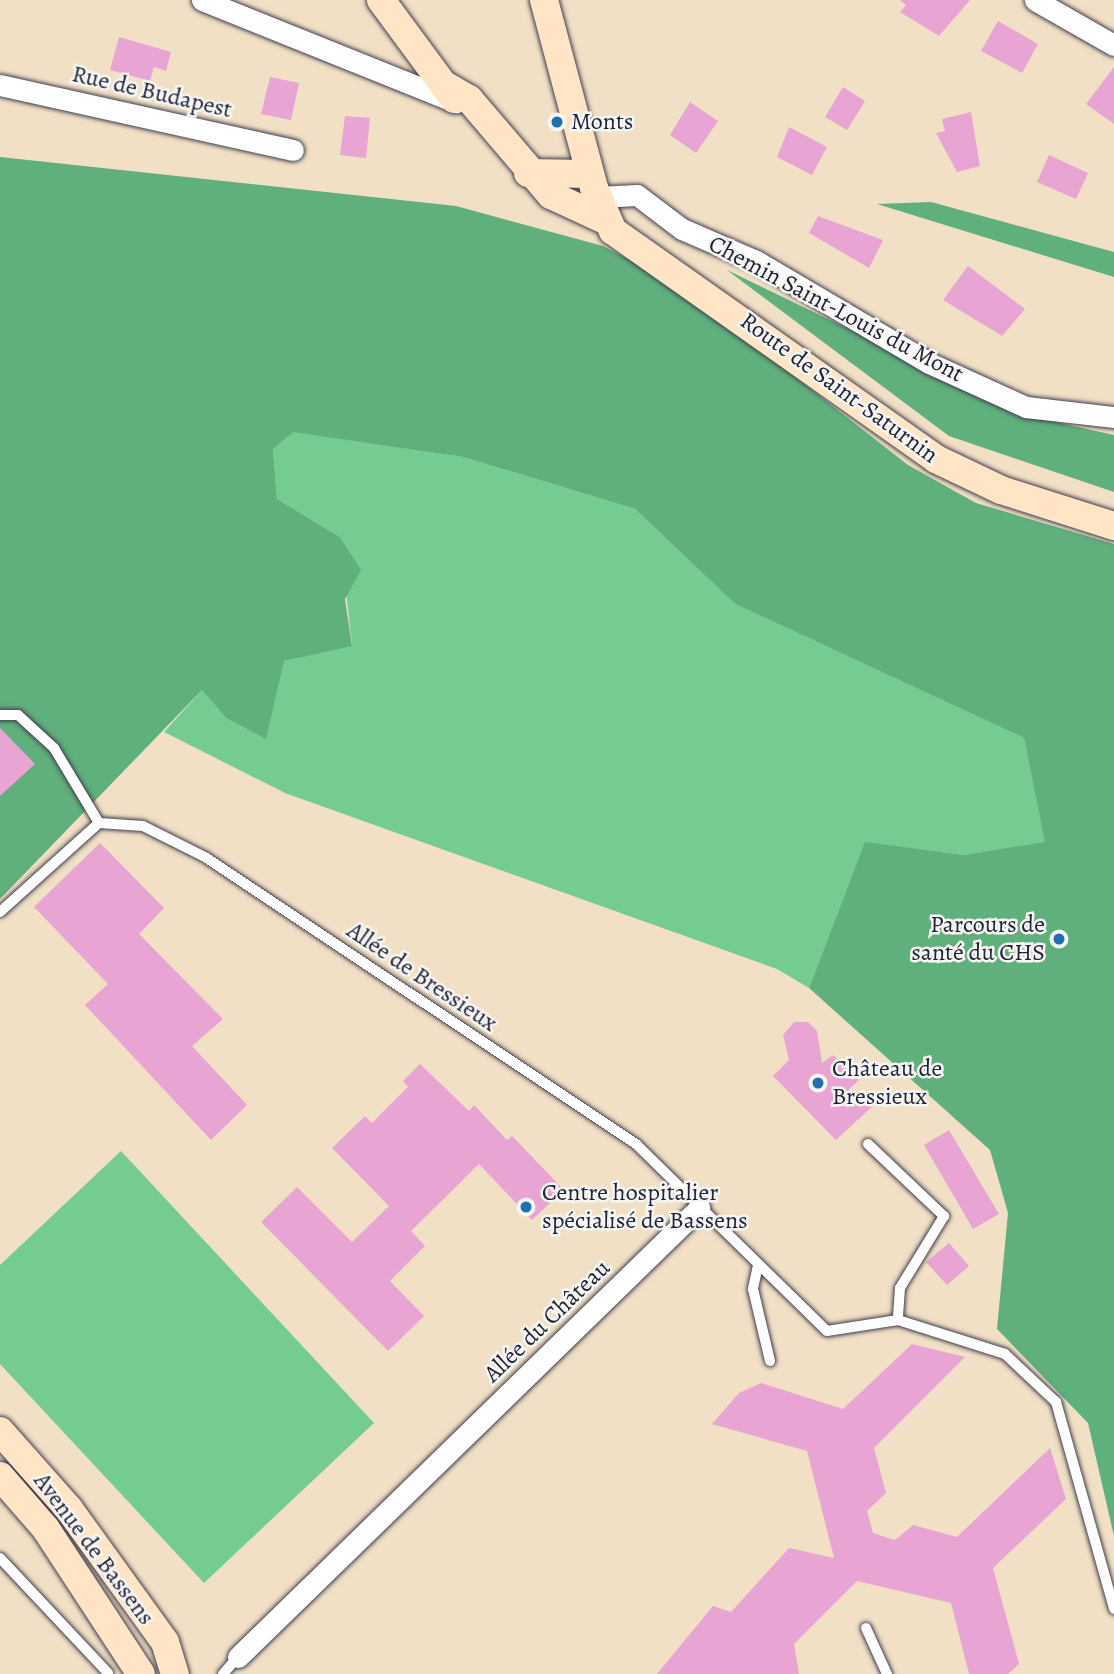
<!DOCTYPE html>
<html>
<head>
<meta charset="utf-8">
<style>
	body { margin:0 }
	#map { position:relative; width:1114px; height:1674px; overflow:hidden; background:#f1e0c5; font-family:Alegreya,serif }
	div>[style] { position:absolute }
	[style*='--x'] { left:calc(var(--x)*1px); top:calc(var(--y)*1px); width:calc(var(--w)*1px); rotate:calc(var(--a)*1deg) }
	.green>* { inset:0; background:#74cc92 }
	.forest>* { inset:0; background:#5fb07c }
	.building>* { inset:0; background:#e8a5d3 }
	.roads { filter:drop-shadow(0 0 2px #413e50) drop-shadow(0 0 2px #413e50) }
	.lane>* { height:10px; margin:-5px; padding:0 5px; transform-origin:5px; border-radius:5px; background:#fff }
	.street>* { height:21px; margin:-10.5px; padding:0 10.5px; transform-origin:10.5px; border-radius:10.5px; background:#fff }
	.secondary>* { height:28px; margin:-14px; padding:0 14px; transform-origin:14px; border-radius:14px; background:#ffe4c6 }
	.dots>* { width:19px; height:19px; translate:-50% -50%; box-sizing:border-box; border:4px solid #f6f6f2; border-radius:50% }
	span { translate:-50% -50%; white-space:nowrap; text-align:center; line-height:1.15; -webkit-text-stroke:5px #f6f6f2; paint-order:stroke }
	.street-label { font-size:24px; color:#22223b }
	.poi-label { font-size:24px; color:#22223b }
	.left { translate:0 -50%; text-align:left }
	.right { translate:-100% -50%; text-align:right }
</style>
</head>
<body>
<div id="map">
	<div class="green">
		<div style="clip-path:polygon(293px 431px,463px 457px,635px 509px,735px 604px,1024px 738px,1046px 843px,964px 855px,865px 843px,809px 988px,777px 969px,285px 793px,164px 732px,202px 690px,225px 717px,284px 661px,352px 645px,340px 537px,277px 499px,273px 449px)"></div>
		<div style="clip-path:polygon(121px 1151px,374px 1423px,204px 1583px,0 1364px,0 1265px)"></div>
	</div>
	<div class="forest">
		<div style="clip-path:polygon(0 157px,456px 206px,603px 246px,676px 284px,908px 465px,976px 503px,1114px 544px,1114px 1536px,1088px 1423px,997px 1329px,1008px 1213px,990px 1150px,809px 988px,865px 842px,964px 855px,1045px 842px,1024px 738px,735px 604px,635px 509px,463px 457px,293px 432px,273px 449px,277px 499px,340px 537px,361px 570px,345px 599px,352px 646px,284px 661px,266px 739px,225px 717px,202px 690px,0 899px)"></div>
		<div style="clip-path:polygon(931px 202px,1114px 252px,1114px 277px,877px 204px)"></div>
		<div style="clip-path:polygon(727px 270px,1028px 416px,1114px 435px,1114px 492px,949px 436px)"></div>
	</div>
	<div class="building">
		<div style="clip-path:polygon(900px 0,970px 0,939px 36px,900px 12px,906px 5px)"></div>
		<div style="clip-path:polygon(998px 21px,1038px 44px,1022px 73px,981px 51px)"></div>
		<div style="clip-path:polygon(119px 37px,171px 52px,166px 71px,154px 67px,150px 81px,110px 70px)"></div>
		<div style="clip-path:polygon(1114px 67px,1114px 124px,1086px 104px)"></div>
		<div style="clip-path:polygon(270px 77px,299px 83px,291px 120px,261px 114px)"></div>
		<div style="clip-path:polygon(843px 87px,865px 101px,847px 130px,825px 117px)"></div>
		<div style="clip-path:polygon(690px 102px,718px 121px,696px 153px,670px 135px)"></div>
		<div style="clip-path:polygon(971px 112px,980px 166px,957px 172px,936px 133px,945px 131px,942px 119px)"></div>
		<div style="clip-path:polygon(345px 116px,370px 118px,366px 158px,340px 155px)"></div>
		<div style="clip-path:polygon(789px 127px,827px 147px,812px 175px,777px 157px)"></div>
		<div style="clip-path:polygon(1049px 155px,1088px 173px,1076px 199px,1037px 182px)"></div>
		<div style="clip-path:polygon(818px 216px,883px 240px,869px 268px,809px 233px)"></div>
		<div style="clip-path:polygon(968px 266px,1025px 309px,1002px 336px,943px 300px)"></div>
		<div style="clip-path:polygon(0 728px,35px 764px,0 796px)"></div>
		<div style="clip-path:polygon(100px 843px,164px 908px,139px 934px,223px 1019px,192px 1046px,247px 1105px,211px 1140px,85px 1005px,108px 984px,34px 907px)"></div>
		<div style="clip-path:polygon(794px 1022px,808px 1022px,817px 1031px,822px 1063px,833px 1055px,859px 1080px,848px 1090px,876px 1103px,836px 1140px,773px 1076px,789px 1060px,783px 1035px)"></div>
		<div style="clip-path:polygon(420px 1064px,469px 1111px,474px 1105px,507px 1140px,512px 1136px,564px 1190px,532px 1220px,479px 1164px,411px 1231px,425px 1246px,390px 1281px,424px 1316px,388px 1351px,261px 1222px,297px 1187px,352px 1242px,389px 1206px,332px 1148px,365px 1116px,372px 1123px,408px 1087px,403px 1081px)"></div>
		<div style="clip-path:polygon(949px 1130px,999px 1214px,973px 1229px,924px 1145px)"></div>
		<div style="clip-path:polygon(949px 1243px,969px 1266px,947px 1285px,926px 1262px)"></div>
		<div style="clip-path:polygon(912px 1344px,965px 1357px,874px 1448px,886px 1493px,867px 1511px,873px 1533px,895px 1540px,913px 1525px,957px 1537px,1050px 1448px,1066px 1499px,993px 1568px,1019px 1664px,1008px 1674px,969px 1674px,951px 1603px,857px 1581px,794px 1644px,799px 1674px,657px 1674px,713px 1606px,731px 1612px,789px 1548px,834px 1558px,807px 1451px,712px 1424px,739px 1393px,761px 1383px,843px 1409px)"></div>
	</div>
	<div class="roads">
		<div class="lane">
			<div style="--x:0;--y:715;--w:18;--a:0"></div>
			<div style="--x:18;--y:715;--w:49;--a:42.5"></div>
			<div style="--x:54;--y:748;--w:87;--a:59"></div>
			<div style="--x:99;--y:823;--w:44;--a:3.9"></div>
			<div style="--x:143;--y:826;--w:69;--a:26.6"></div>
			<div style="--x:205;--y:857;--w:518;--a:33.66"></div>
			<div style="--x:636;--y:1144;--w:267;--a:44.4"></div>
			<div style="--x:827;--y:1331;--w:72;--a:-8.8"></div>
			<div style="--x:898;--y:1320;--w:112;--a:17.6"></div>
			<div style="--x:1005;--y:1354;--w:70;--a:43.3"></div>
			<div style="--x:1056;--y:1402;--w:215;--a:74.3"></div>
			<div style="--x:0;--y:912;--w:133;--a:-42"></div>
			<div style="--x:868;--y:1144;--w:105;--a:43.5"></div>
			<div style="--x:944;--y:1216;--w:84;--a:121.4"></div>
			<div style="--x:900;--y:1288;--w:32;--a:94"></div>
			<div style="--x:758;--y:1265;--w:25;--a:102"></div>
			<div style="--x:753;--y:1289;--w:74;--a:76.7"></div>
			<div style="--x:0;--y:1558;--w:158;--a:46.8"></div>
			<div style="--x:866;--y:1628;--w:51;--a:65.5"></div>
			<div style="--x:223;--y:1674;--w:23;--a:-49"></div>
		</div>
		<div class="street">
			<div style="--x:202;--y:0;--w:274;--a:21.9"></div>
			<div style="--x:1035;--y:0;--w:91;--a:29.7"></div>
			<div style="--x:0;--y:85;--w:300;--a:12.5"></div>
			<div style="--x:598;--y:197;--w:39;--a:-3"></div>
			<div style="--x:637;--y:195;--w:56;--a:37.1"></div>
			<div style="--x:682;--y:229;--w:81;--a:23.4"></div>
			<div style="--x:756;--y:261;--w:201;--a:30.5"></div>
			<div style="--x:929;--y:363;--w:107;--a:24.4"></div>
			<div style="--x:1026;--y:407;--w:89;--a:6.5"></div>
			<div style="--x:238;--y:1657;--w:644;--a:-44.24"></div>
		</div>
		<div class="secondary">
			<div style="--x:381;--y:0;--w:123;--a:53.6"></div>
			<div style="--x:544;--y:0;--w:195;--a:75.1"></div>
			<div style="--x:594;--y:188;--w:47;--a:66.2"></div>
			<div style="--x:613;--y:231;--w:395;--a:35.2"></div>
			<div style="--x:936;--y:459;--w:72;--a:25.5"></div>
			<div style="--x:1001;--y:490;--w:119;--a:17.7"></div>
			<div style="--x:443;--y:84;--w:30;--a:30"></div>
			<div style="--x:469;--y:99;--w:126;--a:49.5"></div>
			<div style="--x:551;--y:195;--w:62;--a:24.9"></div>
			<div style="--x:528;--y:173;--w:62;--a:0.9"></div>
			<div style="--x:0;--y:1431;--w:104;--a:48.5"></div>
			<div style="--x:69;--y:1509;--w:164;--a:54.2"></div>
			<div style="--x:165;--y:1642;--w:34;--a:73"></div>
			<div style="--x:0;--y:1476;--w:70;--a:49"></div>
			<div style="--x:46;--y:1529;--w:173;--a:56.8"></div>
		</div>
	</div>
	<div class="dots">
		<div style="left:557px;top:122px;background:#1f6fb2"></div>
		<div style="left:1059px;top:939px;background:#1f6fb2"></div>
		<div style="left:818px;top:1083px;background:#1f6fb2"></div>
		<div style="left:526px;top:1207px;background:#1f6fb2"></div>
	</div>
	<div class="street-label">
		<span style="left:152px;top:92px;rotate:13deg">Rue de Budapest</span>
		<span style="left:836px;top:309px;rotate:28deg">Chemin Saint-Louis du Mont</span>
		<span style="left:839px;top:388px;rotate:36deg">Route de Saint-Saturnin</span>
		<span style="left:422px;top:977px;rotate:34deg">Allée de Bressieux</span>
		<span style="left:547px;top:1321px;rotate:-44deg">Allée du Château</span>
		<span style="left:94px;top:1549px;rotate:53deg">Avenue de Bassens</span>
	</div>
	<div class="poi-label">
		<span class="left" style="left:571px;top:122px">Monts</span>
		<span class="right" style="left:1045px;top:939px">Parcours de<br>santé du CHS</span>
		<span class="left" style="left:832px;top:1083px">Château de<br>Bressieux</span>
		<span class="left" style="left:542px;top:1207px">Centre hospitalier<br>spécialisé de Bassens</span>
	</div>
</div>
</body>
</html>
